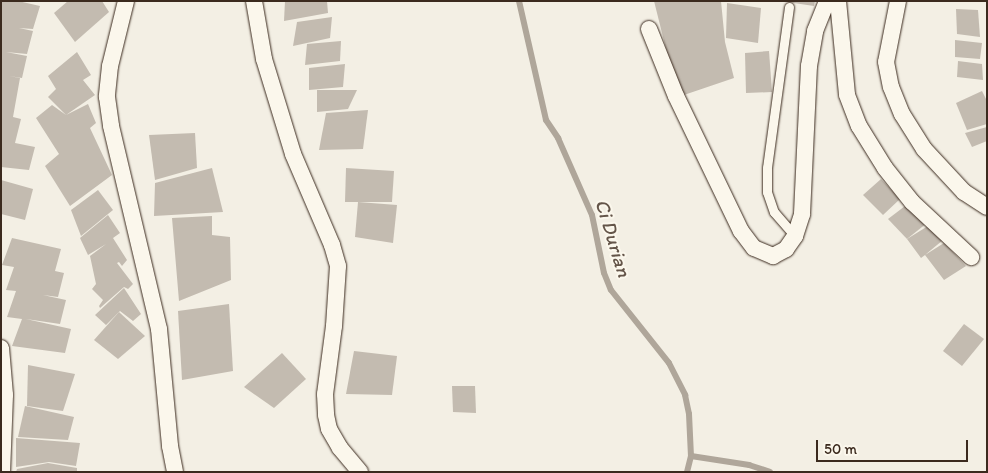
<!DOCTYPE html>
<html>
<head>
<meta charset="utf-8">
<style>
	body { margin:0 }
	#map { position:relative; width:988px; height:473px; overflow:hidden; background:#f3efe4; font-family:Itim,sans-serif }
	div>[style] { position:absolute }
	[style*='--x'] { left:calc(var(--x)*1px); top:calc(var(--y)*1px); width:calc(var(--w)*1px); rotate:calc(var(--a)*1deg) }
	.stream>* { height:6px; margin:-3px; padding:0 3px; transform-origin:3px; border-radius:3px; background:#afa69a }
	.building>* { inset:0; background:#c3bbb0 }
	.roads { filter:drop-shadow(0 0 1px #3b2a1e) drop-shadow(0 0 1px #3b2a1e) }
	.lane>* { height:9px; margin:-4.5px; padding:0 4.5px; transform-origin:4.5px; border-radius:4.5px; background:#fbf7ec }
	.street>* { height:16px; margin:-8px; padding:0 8px; transform-origin:8px; border-radius:8px; background:#fbf7ec }
	span { translate:-50% -50%; white-space:nowrap; text-align:center; line-height:1.15; -webkit-text-stroke:4px #fbf7ec; paint-order:stroke }
	.water-label { font-size:20px; color:#645549; font-style:italic }
	.frame { position:absolute; inset:0; border:2px solid #3b2a1e; pointer-events:none }
	.scale { position:absolute; left:816px; top:440px; width:152px; height:22px; box-sizing:border-box; border:2px solid #3b2a1e; border-top:0; padding-left:6px; font-size:15px; line-height:18px; white-space:nowrap; color:#3b2a1e; -webkit-text-stroke:4px #fbf7ec; paint-order:stroke }
</style>
</head>
<body>
<div id="map">
	<div class="stream">
		<div style="--x:519;--y:1;--w:122;--a:77.2"></div>
		<div style="--x:546;--y:120;--w:22;--a:56"></div>
		<div style="--x:558;--y:138;--w:84;--a:66.2"></div>
		<div style="--x:592;--y:215;--w:59;--a:78.3"></div>
		<div style="--x:604;--y:273;--w:18;--a:68"></div>
		<div style="--x:611;--y:290;--w:93;--a:51.5"></div>
		<div style="--x:669;--y:363;--w:36;--a:63"></div>
		<div style="--x:685;--y:395;--w:19;--a:78"></div>
		<div style="--x:689;--y:414;--w:42;--a:87.3"></div>
		<div style="--x:691;--y:456;--w:16;--a:104"></div>
		<div style="--x:691;--y:456;--w:59;--a:8.8"></div>
		<div style="--x:749;--y:465;--w:22;--a:18"></div>
	</div>
	<div class="building">
		<div style="clip-path:polygon(1px 1px,18px 1px,40px 6px,33px 29px,19px 28px,33px 31px,27px 54px,6px 52px,27px 56px,22px 78px,9px 76px,20px 78px,13px 117px,21px 119px,15px 143px,35px 147px,29px 170px,1px 167px)"></div>
		<div style="clip-path:polygon(68px 1px,102px 1px,109px 12px,75px 42px,54px 13px)"></div>
		<div style="clip-path:polygon(285px 1px,327px 1px,328px 13px,284px 21px)"></div>
		<div style="clip-path:polygon(654px 1px,721px 1px,725px 42px,734px 78px,678px 97px)"></div>
		<div style="clip-path:polygon(787px 1px,815px 1px,814px 6px,787px 2px)"></div>
		<div style="clip-path:polygon(727px 3px,761px 8px,758px 43px,726px 38px)"></div>
		<div style="clip-path:polygon(956px 9px,978px 10px,980px 37px,957px 34px)"></div>
		<div style="clip-path:polygon(332px 17px,330px 38px,293px 46px,297px 22px)"></div>
		<div style="clip-path:polygon(955px 40px,982px 43px,980px 59px,955px 57px)"></div>
		<div style="clip-path:polygon(341px 41px,340px 61px,305px 65px,307px 44px)"></div>
		<div style="clip-path:polygon(769px 51px,772px 92px,746px 93px,745px 53px)"></div>
		<div style="clip-path:polygon(77px 52px,91px 75px,83px 80px,95px 95px,66px 115px,88px 104px,96px 123px,90px 128px,112px 175px,70px 206px,45px 166px,59px 154px,36px 118px,52px 105px,66px 115px,48px 97px,56px 89px,48px 76px)"></div>
		<div style="clip-path:polygon(958px 61px,982px 64px,983px 80px,957px 77px)"></div>
		<div style="clip-path:polygon(345px 64px,343px 87px,309px 90px,309px 68px)"></div>
		<div style="clip-path:polygon(317px 90px,357px 90px,348px 109px,317px 112px)"></div>
		<div style="clip-path:polygon(982px 91px,987px 101px,987px 124px,967px 130px,956px 103px)"></div>
		<div style="clip-path:polygon(368px 110px,363px 149px,319px 150px,326px 113px)"></div>
		<div style="clip-path:polygon(987px 127px,987px 141px,972px 147px,965px 133px)"></div>
		<div style="clip-path:polygon(195px 133px,197px 168px,155px 180px,149px 135px)"></div>
		<div style="clip-path:polygon(212px 168px,223px 212px,154px 216px,155px 183px)"></div>
		<div style="clip-path:polygon(346px 168px,394px 171px,392px 202px,345px 202px)"></div>
		<div style="clip-path:polygon(881px 179px,900px 199px,883px 215px,863px 195px)"></div>
		<div style="clip-path:polygon(1px 180px,33px 189px,25px 220px,1px 214px)"></div>
		<div style="clip-path:polygon(98px 190px,113px 210px,81px 236px,71px 210px)"></div>
		<div style="clip-path:polygon(358px 202px,397px 205px,393px 243px,355px 237px)"></div>
		<div style="clip-path:polygon(909px 203px,927px 223px,907px 239px,888px 219px)"></div>
		<div style="clip-path:polygon(108px 215px,120px 233px,113px 238px,127px 260px,122px 266px,119px 262px,117px 263px,133px 284px,128px 289px,124px 287px,100px 308px,99px 306px,103px 300px,92px 289px,96px 284px,90px 256px,106px 244px,88px 255px,80px 238px)"></div>
		<div style="clip-path:polygon(212px 216px,212px 235px,230px 237px,231px 280px,179px 301px,172px 218px)"></div>
		<div style="clip-path:polygon(928px 226px,943px 240px,925px 255px,944px 243px,966px 266px,944px 280px,925px 255px,921px 258px,907px 239px)"></div>
		<div style="clip-path:polygon(12px 238px,61px 249px,55px 271px,64px 273px,58px 297px,43px 295px,66px 300px,60px 324px,26px 319px,71px 329px,65px 353px,12px 346px,22px 319px,7px 317px,16px 291px,6px 290px,14px 267px,2px 265px)"></div>
		<div style="clip-path:polygon(124px 288px,141px 314px,133px 321px,120px 311px,106px 325px,95px 315px)"></div>
		<div style="clip-path:polygon(229px 304px,233px 371px,182px 380px,178px 311px)"></div>
		<div style="clip-path:polygon(119px 312px,145px 336px,118px 359px,94px 340px)"></div>
		<div style="clip-path:polygon(964px 324px,984px 339px,962px 366px,943px 351px)"></div>
		<div style="clip-path:polygon(354px 351px,397px 356px,392px 395px,346px 394px)"></div>
		<div style="clip-path:polygon(282px 353px,306px 379px,274px 408px,244px 387px)"></div>
		<div style="clip-path:polygon(28px 365px,75px 374px,63px 411px,27px 406px)"></div>
		<div style="clip-path:polygon(452px 386px,475px 386px,476px 413px,453px 412px)"></div>
		<div style="clip-path:polygon(25px 406px,74px 417px,68px 440px,18px 437px)"></div>
		<div style="clip-path:polygon(16px 438px,80px 443px,76px 466px,49px 462px,16px 467px)"></div>
		<div style="clip-path:polygon(48px 463px,77px 468px,77px 472px,16px 472px,17px 469px)"></div>
	</div>
	<div class="roads">
		<div class="lane">
			<div style="--x:789;--y:7;--w:162;--a:97.8"></div>
			<div style="--x:767;--y:168;--w:24;--a:90"></div>
			<div style="--x:767;--y:192;--w:21;--a:71"></div>
			<div style="--x:774;--y:212;--w:32;--a:49"></div>
		</div>
		<div class="street">
			<div style="--x:126;--y:1;--w:67;--a:103.8"></div>
			<div style="--x:110;--y:66;--w:31;--a:96"></div>
			<div style="--x:107;--y:97;--w:29;--a:82"></div>
			<div style="--x:111;--y:126;--w:209;--a:76.7"></div>
			<div style="--x:159;--y:329;--w:118;--a:84.6"></div>
			<div style="--x:170;--y:446;--w:26;--a:79"></div>
			<div style="--x:254;--y:1;--w:59;--a:80.2"></div>
			<div style="--x:264;--y:59;--w:99;--a:73"></div>
			<div style="--x:293;--y:154;--w:99;--a:66.8"></div>
			<div style="--x:332;--y:245;--w:22;--a:74"></div>
			<div style="--x:338;--y:266;--w:60;--a:93.8"></div>
			<div style="--x:334;--y:326;--w:69;--a:97.5"></div>
			<div style="--x:325;--y:394;--w:21;--a:87"></div>
			<div style="--x:326;--y:415;--w:14;--a:78"></div>
			<div style="--x:329;--y:429;--w:22;--a:60"></div>
			<div style="--x:340;--y:448;--w:31;--a:50"></div>
			<div style="--x:838;--y:1;--w:94;--a:84.5"></div>
			<div style="--x:847;--y:95;--w:33;--a:69"></div>
			<div style="--x:859;--y:126;--w:49;--a:58.2"></div>
			<div style="--x:885;--y:168;--w:43;--a:51.5"></div>
			<div style="--x:912;--y:202;--w:81;--a:43"></div>
			<div style="--x:898;--y:1;--w:62;--a:101.1"></div>
			<div style="--x:886;--y:62;--w:25;--a:79"></div>
			<div style="--x:891;--y:87;--w:29;--a:68"></div>
			<div style="--x:902;--y:114;--w:41;--a:57.8"></div>
			<div style="--x:924;--y:149;--w:59;--a:47.1"></div>
			<div style="--x:964;--y:192;--w:27;--a:33"></div>
			<div style="--x:649;--y:29;--w:72;--a:68.1"></div>
			<div style="--x:676;--y:96;--w:150;--a:64.3"></div>
			<div style="--x:741;--y:231;--w:21;--a:53"></div>
			<div style="--x:754;--y:248;--w:21;--a:23"></div>
			<div style="--x:773;--y:256;--w:15;--a:-28"></div>
			<div style="--x:786;--y:249;--w:16;--a:-55"></div>
			<div style="--x:795;--y:236;--w:23;--a:-72"></div>
			<div style="--x:802;--y:214;--w:148;--a:-87.3"></div>
			<div style="--x:809;--y:66;--w:36;--a:-80"></div>
			<div style="--x:815;--y:31;--w:32;--a:-68"></div>
			<div style="--x:1;--y:348;--w:47;--a:85.1"></div>
			<div style="--x:5;--y:395;--w:77;--a:92.2"></div>
		</div>
	</div>
	<div class="water-label">
		<span style="left:613px;top:238px;rotate:73deg">Ci Durian</span>
	</div>
	<div class="frame"></div>
	<div class="scale">50 m</div>
</div>
</body>
</html>
